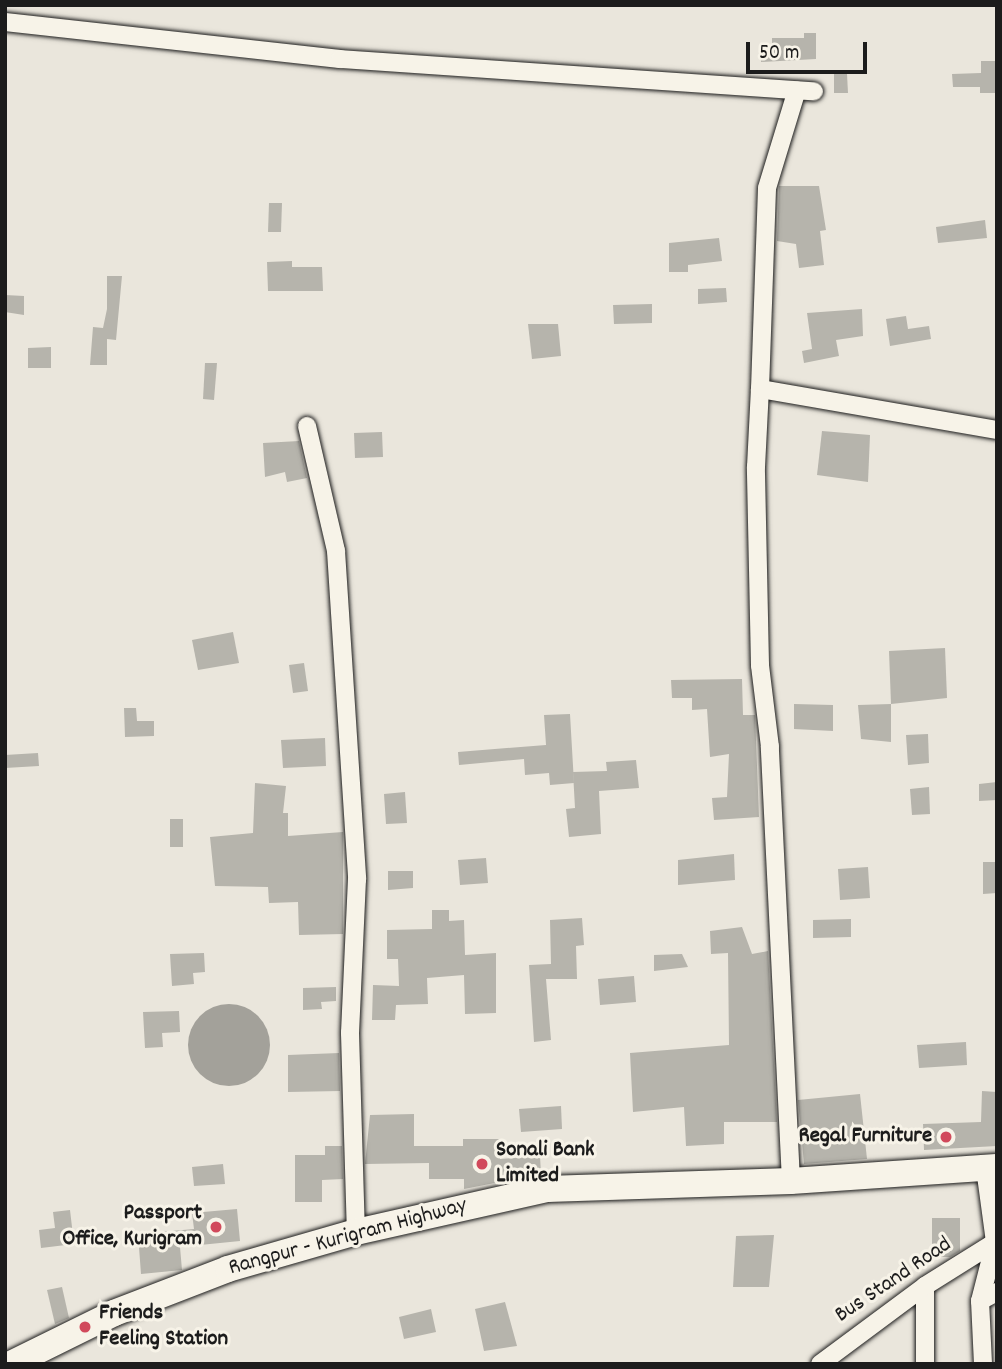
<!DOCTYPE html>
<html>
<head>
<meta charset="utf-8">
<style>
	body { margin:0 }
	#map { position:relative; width:1002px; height:1369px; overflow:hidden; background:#eae6dc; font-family:Dekko,sans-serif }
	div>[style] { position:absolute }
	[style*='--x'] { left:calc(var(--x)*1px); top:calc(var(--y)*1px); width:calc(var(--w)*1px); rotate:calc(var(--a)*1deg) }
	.water>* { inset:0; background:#a3a19a }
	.round { border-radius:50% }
	.building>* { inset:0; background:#b6b4ac }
	.roads { filter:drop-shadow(0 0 2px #1c1c1c) drop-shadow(0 0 2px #1c1c1c) }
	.minor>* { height:18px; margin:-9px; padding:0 9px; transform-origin:9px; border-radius:9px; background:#f7f3e8 }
	.highway>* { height:26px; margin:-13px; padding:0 13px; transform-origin:13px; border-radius:13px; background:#f7f3e8 }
	.dots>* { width:19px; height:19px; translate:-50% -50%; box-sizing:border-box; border:4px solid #f7f3e8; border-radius:50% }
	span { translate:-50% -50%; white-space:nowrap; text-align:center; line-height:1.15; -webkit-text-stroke:6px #f7f3e8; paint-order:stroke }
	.poi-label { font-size:23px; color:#1c1c1c; font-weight:700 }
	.right { translate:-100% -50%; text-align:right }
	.left { translate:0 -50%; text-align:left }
	.street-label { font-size:23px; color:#1c1c1c }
	.frame { position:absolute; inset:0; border:7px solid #1c1c1c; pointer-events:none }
	.scale { position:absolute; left:746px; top:42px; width:121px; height:32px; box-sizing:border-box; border:4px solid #1c1c1c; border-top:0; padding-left:9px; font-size:21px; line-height:24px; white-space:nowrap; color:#1c1c1c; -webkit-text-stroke:5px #f7f3e8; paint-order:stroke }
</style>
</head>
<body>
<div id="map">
	<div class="water">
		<div class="round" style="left:188px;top:1004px;width:82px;height:82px"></div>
	</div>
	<div class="building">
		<div style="clip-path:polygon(804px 33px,816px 33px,816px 59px,761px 62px,761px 50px,772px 50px,772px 38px,804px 38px)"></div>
		<div style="clip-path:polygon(981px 61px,996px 61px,997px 93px,980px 93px,980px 87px,953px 87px,952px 74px,981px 73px)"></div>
		<div style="clip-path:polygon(834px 74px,847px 74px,848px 93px,834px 93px)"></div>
		<div style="clip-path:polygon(779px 186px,819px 186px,826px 230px,820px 231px,824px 265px,799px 268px,796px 244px,777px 241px)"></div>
		<div style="clip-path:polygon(269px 203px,282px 203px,281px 232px,268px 232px)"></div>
		<div style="clip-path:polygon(985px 220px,987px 238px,938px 243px,936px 227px)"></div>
		<div style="clip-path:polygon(719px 238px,722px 261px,688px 265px,688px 272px,669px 272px,669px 243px)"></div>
		<div style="clip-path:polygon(292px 261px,292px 267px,322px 267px,323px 291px,268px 291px,267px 262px)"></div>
		<div style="clip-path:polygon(107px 276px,122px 276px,116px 340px,107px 339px,107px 365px,90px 365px,93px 327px,103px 328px,107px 309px)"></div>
		<div style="clip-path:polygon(726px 288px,727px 302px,698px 304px,698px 289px)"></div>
		<div style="clip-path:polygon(5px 295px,24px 296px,24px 315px,5px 312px)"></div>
		<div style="clip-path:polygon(652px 304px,652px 323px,614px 324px,613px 305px)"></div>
		<div style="clip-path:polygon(862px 309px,863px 336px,836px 340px,839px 356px,804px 363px,802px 351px,812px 349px,807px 313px)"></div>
		<div style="clip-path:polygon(906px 316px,908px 329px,929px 326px,931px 339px,890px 346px,886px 319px)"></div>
		<div style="clip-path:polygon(528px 324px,558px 324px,561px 356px,532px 359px)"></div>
		<div style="clip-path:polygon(51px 347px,51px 368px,28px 368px,28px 348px)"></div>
		<div style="clip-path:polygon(205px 363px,217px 363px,214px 400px,203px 399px)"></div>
		<div style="clip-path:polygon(822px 431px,870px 435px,868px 482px,817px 475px)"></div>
		<div style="clip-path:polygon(382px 432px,383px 457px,355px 458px,354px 433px)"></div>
		<div style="clip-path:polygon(299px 441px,307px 478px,287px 482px,285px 472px,265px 477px,263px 443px)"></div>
		<div style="clip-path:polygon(233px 632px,239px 663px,198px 670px,192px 640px)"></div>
		<div style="clip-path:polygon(945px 648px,947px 698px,891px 704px,889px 651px)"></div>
		<div style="clip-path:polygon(304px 663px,308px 691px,293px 693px,289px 665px)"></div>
		<div style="clip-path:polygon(742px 679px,743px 715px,755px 715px,759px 817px,714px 820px,712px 798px,727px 797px,729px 754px,710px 757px,707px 709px,692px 710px,692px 698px,672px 698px,671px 680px)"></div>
		<div style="clip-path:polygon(794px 704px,833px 705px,833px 731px,794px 729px)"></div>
		<div style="clip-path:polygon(891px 704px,891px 742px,861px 739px,858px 705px)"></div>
		<div style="clip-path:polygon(124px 708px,136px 708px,137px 721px,154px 721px,154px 736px,125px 737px)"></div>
		<div style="clip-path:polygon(570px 714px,574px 783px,550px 785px,549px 773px,525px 775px,524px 759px,459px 765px,458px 752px,546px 745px,544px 715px)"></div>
		<div style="clip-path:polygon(928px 734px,929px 763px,908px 765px,906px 735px)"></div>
		<div style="clip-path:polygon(325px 738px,326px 766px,283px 768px,281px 740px)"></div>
		<div style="clip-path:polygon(38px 753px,39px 766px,5px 768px,5px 755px)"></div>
		<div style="clip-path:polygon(636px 760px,639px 788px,599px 791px,601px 834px,569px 837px,566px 809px,575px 808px,573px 772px,607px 771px,606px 762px)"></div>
		<div style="clip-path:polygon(997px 782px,997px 800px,979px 801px,979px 784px)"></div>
		<div style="clip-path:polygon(255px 783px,286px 786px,283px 813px,288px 813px,288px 836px,343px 832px,343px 934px,299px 935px,298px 902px,269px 903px,268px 887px,215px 886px,210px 837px,253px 833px)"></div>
		<div style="clip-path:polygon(929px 787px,930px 814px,912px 815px,910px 789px)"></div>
		<div style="clip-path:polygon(405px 792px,407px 823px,386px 824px,384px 794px)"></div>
		<div style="clip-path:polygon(170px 819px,183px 819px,183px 847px,170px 847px)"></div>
		<div style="clip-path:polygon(734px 854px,735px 880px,678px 885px,678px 860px)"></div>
		<div style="clip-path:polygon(486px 858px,488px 883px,460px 885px,458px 860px)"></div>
		<div style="clip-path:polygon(983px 862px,997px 862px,997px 893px,983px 894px)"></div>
		<div style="clip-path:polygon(868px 867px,870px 898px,840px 900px,838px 869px)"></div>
		<div style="clip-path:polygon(388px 871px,413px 871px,413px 888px,388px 890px)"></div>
		<div style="clip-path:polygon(432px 910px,449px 910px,449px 921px,464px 920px,465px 955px,496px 953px,496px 1013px,465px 1014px,464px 975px,427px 978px,428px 1004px,396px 1005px,395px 1020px,372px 1020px,373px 985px,399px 986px,398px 959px,387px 959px,387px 930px,432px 929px)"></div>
		<div style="clip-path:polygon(582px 918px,584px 945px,576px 946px,577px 979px,546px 979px,551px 1040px,534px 1042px,529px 965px,551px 964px,550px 920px)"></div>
		<div style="clip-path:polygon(851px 919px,851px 937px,813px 938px,813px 920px)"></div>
		<div style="clip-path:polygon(742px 927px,752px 954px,768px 951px,777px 1122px,724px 1122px,724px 1144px,686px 1146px,684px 1107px,633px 1112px,630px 1053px,729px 1045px,728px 953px,711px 954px,710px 931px)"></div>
		<div style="clip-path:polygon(204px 953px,205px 972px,193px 973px,194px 984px,172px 986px,170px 954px)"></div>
		<div style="clip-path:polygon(682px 954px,688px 967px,654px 971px,654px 955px)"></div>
		<div style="clip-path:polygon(634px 976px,636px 1002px,600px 1005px,598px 979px)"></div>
		<div style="clip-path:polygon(336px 987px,336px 1001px,321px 1002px,322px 1009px,303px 1010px,303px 988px)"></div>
		<div style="clip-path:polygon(179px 1011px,180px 1032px,162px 1033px,163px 1047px,145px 1048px,143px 1012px)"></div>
		<div style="clip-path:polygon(966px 1042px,967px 1065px,919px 1068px,917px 1045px)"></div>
		<div style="clip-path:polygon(339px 1053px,340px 1091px,288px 1092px,288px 1055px)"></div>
		<div style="clip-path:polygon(982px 1091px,997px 1092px,997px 1146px,924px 1150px,923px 1124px,981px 1122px)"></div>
		<div style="clip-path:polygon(860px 1094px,867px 1159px,804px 1164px,798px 1100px)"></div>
		<div style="clip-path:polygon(561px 1106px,562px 1129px,521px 1132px,519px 1109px)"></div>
		<div style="clip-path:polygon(414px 1114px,414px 1146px,463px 1146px,463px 1139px,499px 1139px,500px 1159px,540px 1156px,541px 1174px,464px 1189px,464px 1179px,429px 1179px,429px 1163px,365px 1164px,370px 1115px)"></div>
		<div style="clip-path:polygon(325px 1146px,342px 1146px,343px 1179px,322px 1180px,322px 1202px,295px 1202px,295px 1155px,325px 1155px)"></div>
		<div style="clip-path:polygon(223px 1164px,225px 1184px,194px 1186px,192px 1167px)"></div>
		<div style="clip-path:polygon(237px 1209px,240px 1241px,180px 1247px,182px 1270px,141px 1274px,138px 1234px,194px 1229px,192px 1213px)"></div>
		<div style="clip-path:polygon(70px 1210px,74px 1244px,41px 1248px,39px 1230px,55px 1228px,53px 1212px)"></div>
		<div style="clip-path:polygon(932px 1218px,960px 1218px,960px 1251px,950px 1257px,932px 1257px)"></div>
		<div style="clip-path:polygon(774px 1235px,769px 1287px,733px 1287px,736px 1236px)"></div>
		<div style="clip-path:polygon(62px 1287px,69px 1318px,55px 1324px,47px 1290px)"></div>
		<div style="clip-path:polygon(505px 1302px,517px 1346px,484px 1351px,475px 1309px)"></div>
		<div style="clip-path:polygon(431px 1309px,436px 1332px,404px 1339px,399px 1317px)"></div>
	</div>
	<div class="roads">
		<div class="minor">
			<div style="--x:5;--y:22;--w:337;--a:6.3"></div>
			<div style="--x:340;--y:59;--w:475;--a:3.9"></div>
			<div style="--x:760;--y:389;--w:201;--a:-88"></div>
			<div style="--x:767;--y:188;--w:102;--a:-73"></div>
			<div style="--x:307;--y:426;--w:128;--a:76.9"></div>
			<div style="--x:336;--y:551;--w:329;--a:86.3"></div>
			<div style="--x:357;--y:879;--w:154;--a:92.6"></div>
			<div style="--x:350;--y:1033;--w:199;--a:88.3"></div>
			<div style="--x:791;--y:1181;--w:435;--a:-92.8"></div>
			<div style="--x:770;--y:747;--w:83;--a:-97"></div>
			<div style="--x:760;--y:665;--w:198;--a:-91.2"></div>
			<div style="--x:756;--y:467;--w:78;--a:-87.1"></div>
			<div style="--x:760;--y:389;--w:241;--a:9.8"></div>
			<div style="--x:925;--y:1286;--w:78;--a:90"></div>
			<div style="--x:980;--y:1301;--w:61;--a:-75.7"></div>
			<div style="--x:995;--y:1242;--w:75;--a:-97.7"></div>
			<div style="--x:820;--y:1364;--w:131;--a:-36.6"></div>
			<div style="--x:925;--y:1286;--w:85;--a:-32"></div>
			<div style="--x:983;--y:1364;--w:63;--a:-92.7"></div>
			<div style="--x:980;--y:1301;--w:19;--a:-28"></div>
		</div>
		<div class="highway">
			<div style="--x:11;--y:1364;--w:115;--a:-26.3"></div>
			<div style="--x:114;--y:1313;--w:122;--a:-21.1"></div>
			<div style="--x:228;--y:1269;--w:133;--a:-16.1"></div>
			<div style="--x:356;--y:1232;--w:196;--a:-12.7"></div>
			<div style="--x:547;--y:1189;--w:244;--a:-1.9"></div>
			<div style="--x:791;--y:1181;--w:206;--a:-3.9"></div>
		</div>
	</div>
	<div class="dots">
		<div style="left:946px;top:1137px;background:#d1495b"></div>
		<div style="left:482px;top:1164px;background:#d1495b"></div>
		<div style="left:216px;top:1227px;background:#d1495b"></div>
		<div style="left:85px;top:1327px;background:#d1495b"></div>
	</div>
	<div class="poi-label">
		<span class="right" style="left:932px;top:1137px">Regal Furniture</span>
		<span class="left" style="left:496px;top:1164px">Sonali Bank<br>Limited</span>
		<span class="right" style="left:202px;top:1227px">Passport<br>Office, Kurigram</span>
		<span class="left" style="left:99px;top:1327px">Friends<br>Feeling Station</span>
	</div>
	<div class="street-label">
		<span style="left:348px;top:1238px;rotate:-15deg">Rangpur - Kurigram Highway</span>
		<span style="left:894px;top:1281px;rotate:-34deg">Bus Stand Road</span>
	</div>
	<div class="frame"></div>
	<div class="scale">50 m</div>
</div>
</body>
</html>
